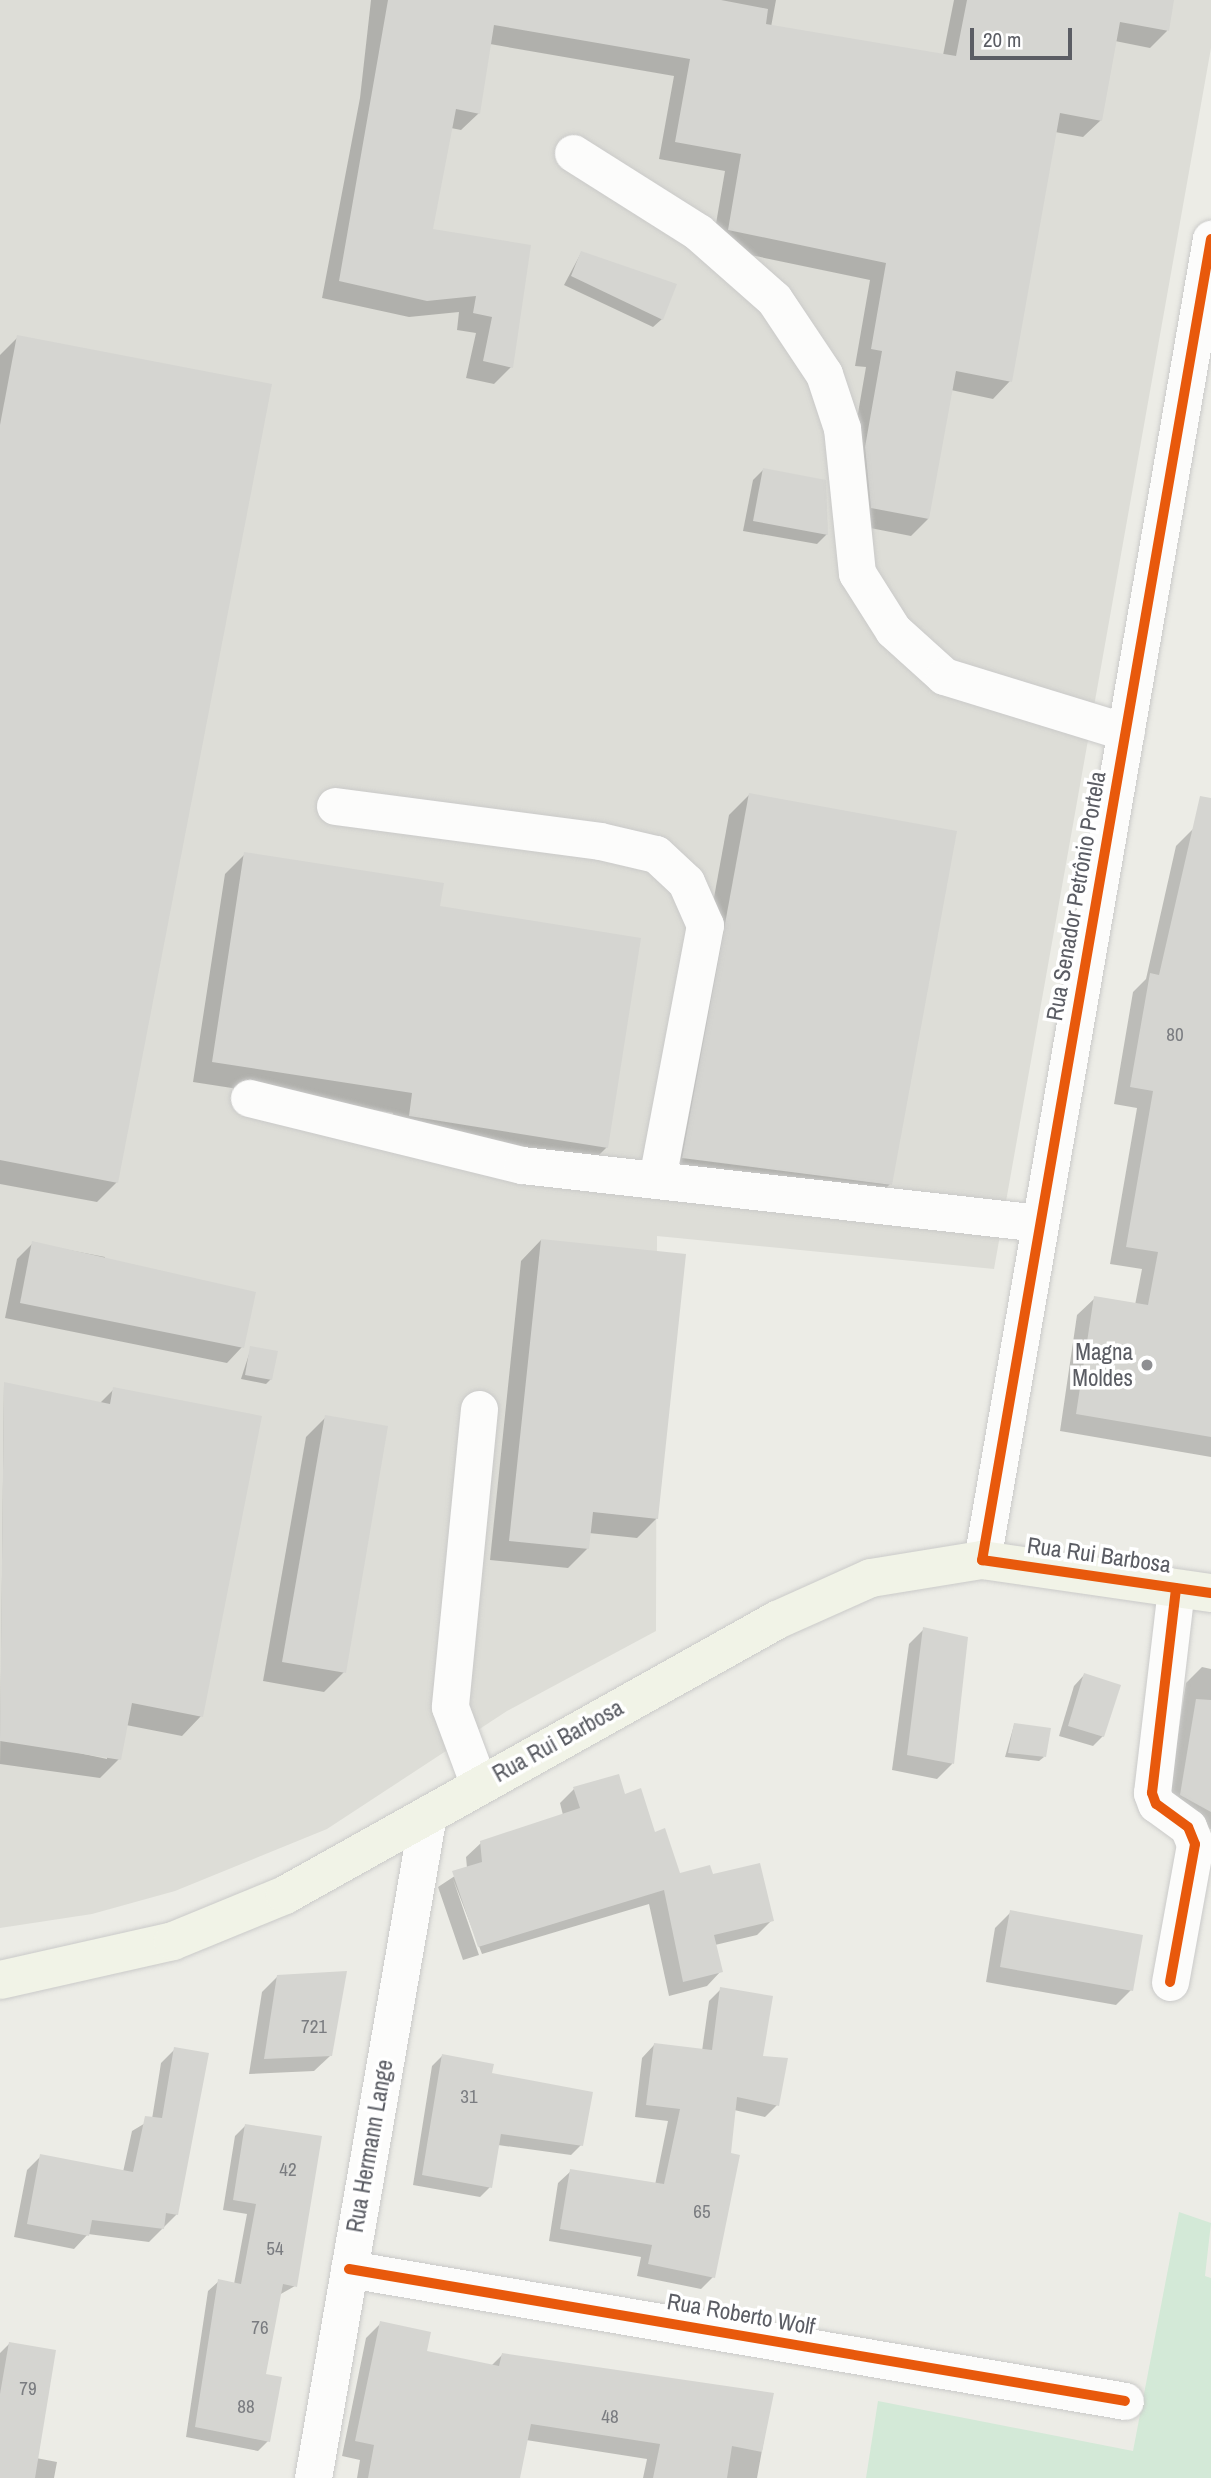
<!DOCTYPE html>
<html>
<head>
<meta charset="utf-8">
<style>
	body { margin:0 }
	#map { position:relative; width:1211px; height:2478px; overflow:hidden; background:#ecece6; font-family:"Archivo Narrow",sans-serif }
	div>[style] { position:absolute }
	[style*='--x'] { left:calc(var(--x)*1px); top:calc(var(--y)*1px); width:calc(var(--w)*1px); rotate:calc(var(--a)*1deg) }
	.industrial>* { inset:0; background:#ddddd7 }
	.green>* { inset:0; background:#d3e9d7 }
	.shadow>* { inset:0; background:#0003 }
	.building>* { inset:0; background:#d5d5d1 }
	.roads { filter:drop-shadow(0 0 2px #cacac9) drop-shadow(0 0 2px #cacac9) }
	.minor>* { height:37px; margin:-18.5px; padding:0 18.5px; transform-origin:18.5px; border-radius:18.5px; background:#fcfcfb }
	.major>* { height:38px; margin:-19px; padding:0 19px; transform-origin:19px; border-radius:19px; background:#f1f3e7 }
	.cycleway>* { height:10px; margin:-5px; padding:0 5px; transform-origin:5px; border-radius:5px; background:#e8590c }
	.dots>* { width:19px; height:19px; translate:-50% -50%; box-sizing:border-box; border:4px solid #fff; border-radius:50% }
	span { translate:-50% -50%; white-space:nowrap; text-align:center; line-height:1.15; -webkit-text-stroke:7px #fff; paint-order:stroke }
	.number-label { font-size:19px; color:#7a7c80 }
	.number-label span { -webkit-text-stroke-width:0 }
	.street-label { font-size:23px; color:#5b5d64 }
	.poi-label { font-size:23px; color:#5b5d64 }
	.right { translate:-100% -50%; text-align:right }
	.scale { position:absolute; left:970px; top:28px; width:102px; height:32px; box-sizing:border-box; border:4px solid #5b5d64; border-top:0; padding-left:9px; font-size:21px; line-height:24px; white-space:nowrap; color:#5b5d64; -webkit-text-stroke:5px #fff; paint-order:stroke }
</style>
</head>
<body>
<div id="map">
	<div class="industrial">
		<div style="clip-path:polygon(0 0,1211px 0,1211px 48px,994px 1269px,657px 1236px,656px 1631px,507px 1711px,327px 1829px,175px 1891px,92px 1914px,0 1928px)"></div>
	</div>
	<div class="green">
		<div style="clip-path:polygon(1179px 2212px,1211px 2223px,1205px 2276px,1211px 2278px,1211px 2478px,866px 2478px,878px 2401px,1133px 2451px)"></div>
	</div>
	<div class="shadow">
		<div style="clip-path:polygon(371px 0,776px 0,771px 27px,943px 55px,954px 0,1173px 0,1167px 31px,1150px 48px,1115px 41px,1101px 120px,1083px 137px,1055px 132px,1010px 381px,993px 399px,951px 390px,928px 519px,911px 536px,855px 525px,849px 465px,866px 367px,855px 366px,870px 280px,712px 247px,725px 171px,659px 159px,674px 76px,490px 44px,479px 113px,461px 130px,451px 128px,431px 230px,529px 246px,511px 367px,494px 384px,466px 378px,476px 333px,457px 330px,459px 312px,409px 317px,322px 298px,360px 98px)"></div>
		<div style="clip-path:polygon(581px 253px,675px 285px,662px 319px,653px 327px,564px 285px)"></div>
		<div style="clip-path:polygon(18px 337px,117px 1182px,97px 1202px,0 1184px,0 355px)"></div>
		<div style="clip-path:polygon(763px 470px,827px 534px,817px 544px,743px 531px,753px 480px)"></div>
		<div style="clip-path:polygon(749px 795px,890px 1184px,870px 1205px,663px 1178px,729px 815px)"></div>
		<div style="clip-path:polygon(1193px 829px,1211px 829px,1211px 1457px,1060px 1431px,1077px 1315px,1095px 1298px,1135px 1305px,1142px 1269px,1110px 1264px,1137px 1108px,1114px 1104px,1133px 992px,1146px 979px,1176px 846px)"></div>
		<div style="clip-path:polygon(245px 854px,438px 908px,607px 1147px,587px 1167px,390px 1135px,393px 1113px,193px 1082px,225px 874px)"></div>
		<div style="clip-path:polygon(541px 1240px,657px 1518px,637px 1538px,589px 1533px,588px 1548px,568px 1568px,490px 1560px,521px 1261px)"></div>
		<div style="clip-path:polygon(33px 1243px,105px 1257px,104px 1264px,242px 1347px,227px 1363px,5px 1318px,17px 1259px)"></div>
		<div style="clip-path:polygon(251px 1348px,271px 1379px,266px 1384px,241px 1379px)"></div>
		<div style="clip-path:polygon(evenodd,4px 1384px,99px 1404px,114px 1389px,201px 1716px,182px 1736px,126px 1725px,119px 1759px,100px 1778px,0 1764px,4px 1384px,79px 1753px,107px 1755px,107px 1759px,79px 1753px)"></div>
		<div style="clip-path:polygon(326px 1417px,344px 1672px,324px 1692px,263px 1681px,306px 1437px)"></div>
		<div style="clip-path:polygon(924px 1629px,966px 1638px,952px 1764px,937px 1779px,892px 1770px,909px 1644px)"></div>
		<div style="clip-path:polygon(1202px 1667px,1211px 1669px,1211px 1829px,1185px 1825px,1166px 1811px,1186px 1683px)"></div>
		<div style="clip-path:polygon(1084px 1675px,1103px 1736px,1093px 1746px,1059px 1736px,1074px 1686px)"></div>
		<div style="clip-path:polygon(1014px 1725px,1044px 1757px,1039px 1761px,1005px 1757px)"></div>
		<div style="clip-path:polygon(574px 1789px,624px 1796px,678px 1875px,712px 1876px,772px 1920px,757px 1935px,715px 1945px,721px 1971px,707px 1986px,669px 1996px,649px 1904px,482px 1954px,453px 1879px,479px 1955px,463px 1960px,438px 1887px,467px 1868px,466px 1857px,481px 1843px,563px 1815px,560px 1803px)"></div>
		<div style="clip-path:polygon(1011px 1912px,1131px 1990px,1116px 2005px,986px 1982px,995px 1928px)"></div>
		<div style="clip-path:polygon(278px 1976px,330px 2056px,314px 2071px,249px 2074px,262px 1992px)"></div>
		<div style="clip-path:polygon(721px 1989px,761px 2057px,777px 2105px,765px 2117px,734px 2110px,713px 2277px,701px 2289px,637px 2276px,641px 2257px,549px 2241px,558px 2183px,571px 2171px,655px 2185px,668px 2121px,635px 2117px,642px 2058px,654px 2045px,702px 2051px,709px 2001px)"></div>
		<div style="clip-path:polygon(175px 2049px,177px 2214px,149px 2242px,88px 2234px,74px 2249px,14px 2237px,27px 2170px,41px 2156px,123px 2172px,132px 2131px,152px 2119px,161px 2063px)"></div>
		<div style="clip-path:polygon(442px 2056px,490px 2074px,581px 2145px,571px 2155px,498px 2145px,490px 2187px,480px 2197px,413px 2185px,432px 2066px)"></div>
		<div style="clip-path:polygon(245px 2126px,295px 2286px,279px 2295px,264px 2376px,268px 2441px,258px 2451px,186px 2437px,208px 2291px,219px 2281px,234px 2284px,247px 2214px,223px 2210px,235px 2136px)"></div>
		<div style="clip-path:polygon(381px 2323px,425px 2352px,491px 2366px,502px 2355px,772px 2395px,757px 2478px,643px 2478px,647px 2459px,526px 2440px,518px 2478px,357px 2478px,360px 2460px,342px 2456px,366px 2338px)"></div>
		<div style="clip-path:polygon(9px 2344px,36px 2458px,57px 2462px,54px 2478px,0 2478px,0 2353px)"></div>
	</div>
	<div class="building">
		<div style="clip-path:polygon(388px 0,721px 0,768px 9px,766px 24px,956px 56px,967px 0,1174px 0,1169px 31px,1120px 22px,1102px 121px,1060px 113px,1012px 382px,956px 371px,929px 519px,871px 508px,865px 447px,882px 351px,871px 349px,886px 263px,728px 230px,741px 154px,675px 142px,690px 59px,494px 25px,480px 114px,456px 109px,433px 229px,531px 245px,513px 368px,483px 361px,492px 317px,473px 313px,476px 296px,427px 301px,339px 281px)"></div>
		<div style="clip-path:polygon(581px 251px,677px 284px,663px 320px,571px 276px)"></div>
		<div style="clip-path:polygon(17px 335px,272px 384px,118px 1183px,0 1160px,0 425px)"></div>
		<div style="clip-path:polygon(763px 468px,826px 480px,828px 535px,753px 521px)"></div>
		<div style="clip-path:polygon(749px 793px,957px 831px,892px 1185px,682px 1158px)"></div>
		<div style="clip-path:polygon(1200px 796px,1211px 798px,1211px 1437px,1076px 1414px,1094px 1296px,1148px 1305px,1158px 1252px,1126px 1247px,1153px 1091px,1130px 1087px,1150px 973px,1159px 975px)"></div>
		<div style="clip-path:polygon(244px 852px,444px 883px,440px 906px,641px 938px,608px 1148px,409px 1116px,412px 1093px,212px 1062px)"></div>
		<div style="clip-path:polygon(541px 1239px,686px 1254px,658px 1519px,593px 1512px,589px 1549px,509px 1541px)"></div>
		<div style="clip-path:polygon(32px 1241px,256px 1292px,244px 1348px,20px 1303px)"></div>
		<div style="clip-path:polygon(250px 1346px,278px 1351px,272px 1380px,245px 1375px)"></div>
		<div style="clip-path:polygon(4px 1382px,110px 1404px,113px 1387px,262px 1416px,203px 1717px,132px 1703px,121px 1760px,0 1741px)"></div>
		<div style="clip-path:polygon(325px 1415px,388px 1426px,346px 1673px,282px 1662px)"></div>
		<div style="clip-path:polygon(923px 1627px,968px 1637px,954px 1764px,907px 1755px)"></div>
		<div style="clip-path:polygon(1084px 1673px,1121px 1685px,1104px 1737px,1068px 1726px)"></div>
		<div style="clip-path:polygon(1196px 1699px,1211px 1700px,1211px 1812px,1180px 1795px)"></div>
		<div style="clip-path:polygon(1014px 1723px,1051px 1728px,1046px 1757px,1008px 1753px)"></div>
		<div style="clip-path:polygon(619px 1774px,625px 1794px,641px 1788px,655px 1832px,665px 1828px,680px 1873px,710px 1865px,713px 1874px,760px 1863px,774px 1921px,714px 1935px,723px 1972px,683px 1982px,664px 1890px,478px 1947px,452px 1871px,482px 1862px,480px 1841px,580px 1808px,573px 1787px)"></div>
		<div style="clip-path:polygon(1010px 1910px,1143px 1935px,1133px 1991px,1000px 1967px)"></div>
		<div style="clip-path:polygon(347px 1971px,332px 2056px,264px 2059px,277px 1975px)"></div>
		<div style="clip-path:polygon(720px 1987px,773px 1996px,763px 2056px,788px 2058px,779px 2106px,737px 2097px,731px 2153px,740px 2155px,715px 2278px,648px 2264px,652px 2245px,560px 2229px,570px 2169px,664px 2184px,680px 2109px,646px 2105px,654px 2043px,712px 2050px)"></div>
		<div style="clip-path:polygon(174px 2047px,209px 2053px,178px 2215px,166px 2213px,164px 2229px,92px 2220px,89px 2236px,27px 2224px,40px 2154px,133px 2172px,145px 2116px,162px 2118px)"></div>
		<div style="clip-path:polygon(442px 2054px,494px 2064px,492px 2073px,593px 2092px,583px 2146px,501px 2134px,492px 2188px,422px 2175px)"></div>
		<div style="clip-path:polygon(245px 2124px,322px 2136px,297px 2287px,283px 2284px,266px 2374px,282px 2377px,270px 2442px,195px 2427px,218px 2279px,241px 2284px,256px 2204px,233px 2200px)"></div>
		<div style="clip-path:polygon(380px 2321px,431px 2332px,427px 2351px,499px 2366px,502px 2353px,774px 2393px,762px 2452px,732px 2446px,727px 2478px,653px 2478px,660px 2444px,531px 2424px,520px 2478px,368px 2478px,374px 2445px,355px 2441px)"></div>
		<div style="clip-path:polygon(9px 2342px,56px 2350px,35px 2478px,0 2478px,0 2394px)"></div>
	</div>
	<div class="roads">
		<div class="minor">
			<div style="--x:573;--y:153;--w:148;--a:32.3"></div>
			<div style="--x:698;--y:232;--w:101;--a:41.4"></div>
			<div style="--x:774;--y:299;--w:90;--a:56.3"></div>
			<div style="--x:824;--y:374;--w:57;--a:71.6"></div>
			<div style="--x:842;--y:428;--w:146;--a:84.1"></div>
			<div style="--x:857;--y:573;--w:67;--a:57.7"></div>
			<div style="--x:893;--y:630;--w:69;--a:42"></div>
			<div style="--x:944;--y:676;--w:190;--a:17.1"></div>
			<div style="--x:335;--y:806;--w:267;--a:7.5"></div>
			<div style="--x:600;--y:841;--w:57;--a:13.1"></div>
			<div style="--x:656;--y:854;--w:41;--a:43"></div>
			<div style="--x:686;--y:882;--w:47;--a:66.2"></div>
			<div style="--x:705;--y:925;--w:258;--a:100.7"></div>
			<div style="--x:249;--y:1098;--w:281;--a:13.8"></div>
			<div style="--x:522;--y:1165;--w:521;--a:6.39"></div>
			<div style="--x:479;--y:1409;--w:299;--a:95.6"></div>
			<div style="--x:450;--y:1707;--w:83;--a:69.6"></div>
			<div style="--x:982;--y:1560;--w:1341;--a:-80.17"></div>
			<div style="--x:1170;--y:1982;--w:140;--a:-79.7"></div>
			<div style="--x:1195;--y:1844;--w:18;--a:-112"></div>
			<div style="--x:1188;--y:1827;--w:39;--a:-144"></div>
			<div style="--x:1156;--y:1804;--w:12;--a:-110"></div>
			<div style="--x:1152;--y:1793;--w:206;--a:-83.3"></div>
			<div style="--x:349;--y:2269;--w:787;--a:9.65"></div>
			<div style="--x:313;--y:2478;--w:674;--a:-80.17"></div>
		</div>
		<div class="major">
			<div style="--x:0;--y:1980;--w:177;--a:-12.7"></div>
			<div style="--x:173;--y:1941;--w:121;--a:-22.3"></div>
			<div style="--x:285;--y:1895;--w:564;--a:-29.2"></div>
			<div style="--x:777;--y:1620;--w:103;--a:-24.1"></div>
			<div style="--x:871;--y:1578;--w:112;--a:-9.2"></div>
			<div style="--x:982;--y:1560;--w:231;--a:8.2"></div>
		</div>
	</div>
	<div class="cycleway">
		<div style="--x:1211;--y:239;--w:1341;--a:99.83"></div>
		<div style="--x:982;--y:1560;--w:231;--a:8.2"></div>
		<div style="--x:1170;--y:1982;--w:140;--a:-79.7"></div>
		<div style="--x:1195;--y:1844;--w:18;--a:-112"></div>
		<div style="--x:1188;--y:1827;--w:39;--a:-144"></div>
		<div style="--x:1156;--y:1804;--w:12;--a:-110"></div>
		<div style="--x:1152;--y:1793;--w:206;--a:-83.3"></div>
		<div style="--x:349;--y:2269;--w:787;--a:9.65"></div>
	</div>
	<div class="dots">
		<div style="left:1147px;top:1365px;background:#8e8f92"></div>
	</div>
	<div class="number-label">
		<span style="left:1175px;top:1035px">80</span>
		<span style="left:314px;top:2027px">721</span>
		<span style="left:469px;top:2097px">31</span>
		<span style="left:288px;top:2170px">42</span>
		<span style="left:702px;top:2212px">65</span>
		<span style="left:275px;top:2249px">54</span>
		<span style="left:260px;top:2328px">76</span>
		<span style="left:28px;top:2389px">79</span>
		<span style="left:246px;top:2407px">88</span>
		<span style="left:610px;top:2417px">48</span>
	</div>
	<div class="street-label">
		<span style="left:1076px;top:896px;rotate:-80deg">Rua Senador Petrônio Portela</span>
		<span style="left:1099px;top:1555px;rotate:8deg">Rua Rui Barbosa</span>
		<span style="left:558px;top:1741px;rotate:-29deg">Rua Rui Barbosa</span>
		<span style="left:370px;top:2146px;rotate:-80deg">Rua Hermann Lange</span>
		<span style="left:741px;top:2314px;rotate:10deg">Rua Roberto Wolf</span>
	</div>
	<div class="poi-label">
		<span class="right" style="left:1133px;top:1365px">Magna<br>Moldes</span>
	</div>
	<div class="scale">20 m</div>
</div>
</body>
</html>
